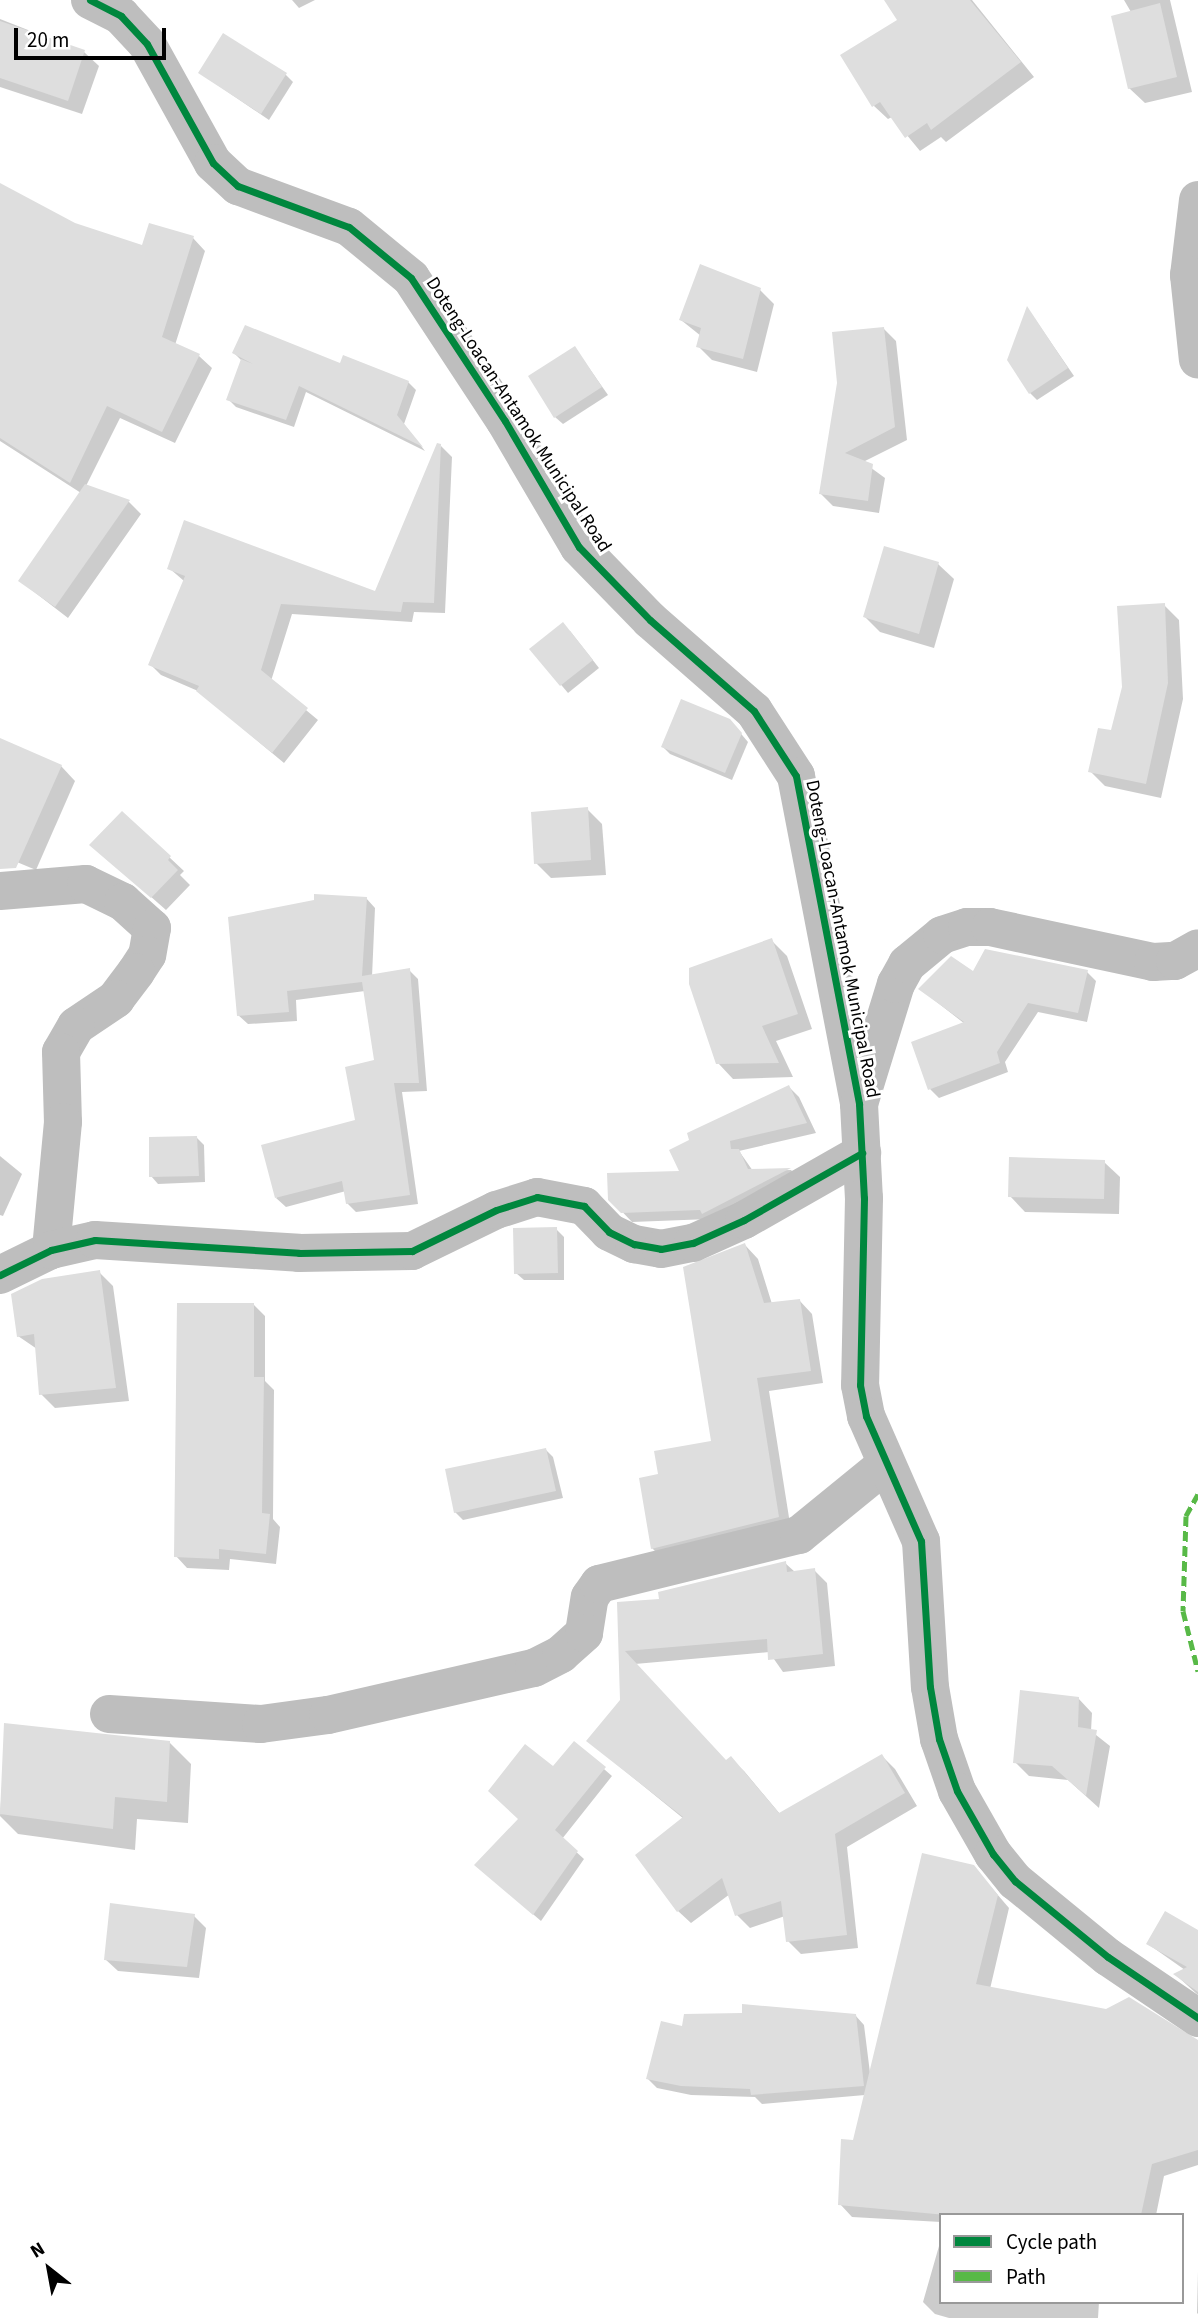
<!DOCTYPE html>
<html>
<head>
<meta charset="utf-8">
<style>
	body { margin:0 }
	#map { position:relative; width:1198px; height:2318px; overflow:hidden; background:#fff; font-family:"Source Sans 3",sans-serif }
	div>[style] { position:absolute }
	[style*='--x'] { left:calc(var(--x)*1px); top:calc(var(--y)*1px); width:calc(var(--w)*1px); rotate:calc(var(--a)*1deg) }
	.shadow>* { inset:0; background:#0003 }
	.building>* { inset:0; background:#dedede }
	.minor>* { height:38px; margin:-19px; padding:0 19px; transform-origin:19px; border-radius:19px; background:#bebebe }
	.tertiary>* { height:38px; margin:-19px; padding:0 19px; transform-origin:19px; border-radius:19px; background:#bebebe }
	.quiet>* { height:5px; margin-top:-2.5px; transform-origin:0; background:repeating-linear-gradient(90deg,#58b947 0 10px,transparent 0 15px) }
	.cycleway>* { height:7px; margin:-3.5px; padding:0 3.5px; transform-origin:3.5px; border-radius:3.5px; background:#00873e }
	span { translate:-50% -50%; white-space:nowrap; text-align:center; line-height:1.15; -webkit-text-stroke:6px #fff; paint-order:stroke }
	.street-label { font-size:19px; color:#000 }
	.legend { position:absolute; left:939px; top:2213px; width:245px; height:91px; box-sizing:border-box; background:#fff; border:2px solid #999; margin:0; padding:9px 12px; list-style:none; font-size:21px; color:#000 }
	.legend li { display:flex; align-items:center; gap:14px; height:35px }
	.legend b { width:35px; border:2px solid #999 }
	.north { position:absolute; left:14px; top:2234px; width:70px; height:70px; -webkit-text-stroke:5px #fff; paint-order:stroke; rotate:329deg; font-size:19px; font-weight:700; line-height:28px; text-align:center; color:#000 }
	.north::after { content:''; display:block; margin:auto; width:24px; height:32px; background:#000; clip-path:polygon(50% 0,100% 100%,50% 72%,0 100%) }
	.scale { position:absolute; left:14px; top:28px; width:152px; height:32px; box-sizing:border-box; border:4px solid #000; border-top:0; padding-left:9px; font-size:21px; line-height:24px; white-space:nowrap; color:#000; -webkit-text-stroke:5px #fff; paint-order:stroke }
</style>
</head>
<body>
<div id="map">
	<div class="shadow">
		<div style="clip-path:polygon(292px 0,315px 0,299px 8px)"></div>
		<div style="clip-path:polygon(886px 0,972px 0,1034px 77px,946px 142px,941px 137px,920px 151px,892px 117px,888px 119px,874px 106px,900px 20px)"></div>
		<div style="clip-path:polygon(1124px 0,1170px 0,1192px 92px,1145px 103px,1129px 88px,1131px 12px)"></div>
		<div style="clip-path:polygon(0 19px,84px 52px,99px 66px,82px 114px,0 87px)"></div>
		<div style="clip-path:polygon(200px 73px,286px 75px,293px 82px,269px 120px)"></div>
		<div style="clip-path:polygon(75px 225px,143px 248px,193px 238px,205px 251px,175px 345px,199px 356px,212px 368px,175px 443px,120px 418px,86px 486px,129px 502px,141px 514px,68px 618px,20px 581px,81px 493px,0 441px,0 231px)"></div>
		<div style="clip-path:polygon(760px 290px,774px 304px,757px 372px,712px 360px,698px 346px,701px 336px,681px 320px)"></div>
		<div style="clip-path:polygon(1028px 309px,1074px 376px,1037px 400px,1030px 393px)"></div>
		<div style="clip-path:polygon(883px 328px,896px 341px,907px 440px,863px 462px,885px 478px,879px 513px,833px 506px,821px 494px)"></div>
		<div style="clip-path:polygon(575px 348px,608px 395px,563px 424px,555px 417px)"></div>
		<div style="clip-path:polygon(234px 353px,341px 366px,408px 382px,416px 390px,404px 424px,425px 451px,306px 392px,294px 427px,236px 407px,228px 399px,242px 361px)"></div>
		<div style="clip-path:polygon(441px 446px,452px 457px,445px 613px,414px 612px,412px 622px,292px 614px,271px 681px,318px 720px,284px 763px,198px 691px,161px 675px,150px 664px,184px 581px,169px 568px,376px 593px)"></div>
		<div style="clip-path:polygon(885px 549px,938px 564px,954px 579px,934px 648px,880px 632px,865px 617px)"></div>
		<div style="clip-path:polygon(1164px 605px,1179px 620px,1183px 699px,1161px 798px,1105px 786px,1090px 771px,1113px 732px)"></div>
		<div style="clip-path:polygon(570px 631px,599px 668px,568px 693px,531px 649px)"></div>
		<div style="clip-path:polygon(737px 729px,748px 742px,732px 780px,670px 754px,663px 747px)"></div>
		<div style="clip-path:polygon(0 740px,61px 766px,75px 781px,36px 870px,0 855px)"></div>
		<div style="clip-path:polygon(587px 809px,602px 824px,606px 875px,551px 878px,536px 863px)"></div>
		<div style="clip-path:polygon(122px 813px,184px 871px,180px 875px,190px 885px,166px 910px,92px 845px)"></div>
		<div style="clip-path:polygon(366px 898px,375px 908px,372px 977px,409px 970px,418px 979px,427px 1091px,402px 1092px,418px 1204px,356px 1212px,347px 1203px,346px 1191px,286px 1207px,276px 1198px,357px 1122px,376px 1062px,365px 991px,296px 1000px,297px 1021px,248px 1024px,238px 1015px)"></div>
		<div style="clip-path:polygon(771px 940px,787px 956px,812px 1029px,776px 1041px,793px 1077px,733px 1079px,718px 1063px)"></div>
		<div style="clip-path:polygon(951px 958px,974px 974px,1087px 972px,1096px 981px,1087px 1022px,1038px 1012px,1005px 1062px,1008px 1072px,939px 1098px,930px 1089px,965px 1024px,920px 989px)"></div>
		<div style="clip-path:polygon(789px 1087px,799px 1097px,816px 1133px,739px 1151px,753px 1171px,791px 1170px,800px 1179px,710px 1219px,632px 1222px,610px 1199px,682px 1172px)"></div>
		<div style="clip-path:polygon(197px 1138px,204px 1145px,205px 1182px,158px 1184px,151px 1176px)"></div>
		<div style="clip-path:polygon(0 1156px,22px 1174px,3px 1216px,0 1215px)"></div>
		<div style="clip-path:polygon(1104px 1162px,1120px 1177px,1119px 1214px,1025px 1212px,1010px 1196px)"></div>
		<div style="clip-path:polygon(556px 1229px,564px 1237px,564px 1280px,524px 1280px,516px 1273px)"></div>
		<div style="clip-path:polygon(745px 1245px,758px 1259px,772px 1304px,799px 1300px,812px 1314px,823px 1383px,769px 1391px,791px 1530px,665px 1561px,652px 1548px,660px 1475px,713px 1443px)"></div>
		<div style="clip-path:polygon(99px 1272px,113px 1286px,129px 1401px,55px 1408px,41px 1394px,37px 1349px,18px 1336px)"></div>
		<div style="clip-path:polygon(254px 1305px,265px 1316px,265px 1381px,274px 1390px,273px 1519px,280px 1527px,276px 1564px,230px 1559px,229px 1570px,187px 1568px,176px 1556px)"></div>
		<div style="clip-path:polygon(546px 1450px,553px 1457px,563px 1498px,463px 1520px,455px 1512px)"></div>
		<div style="clip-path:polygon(785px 1563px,795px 1572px,814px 1570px,827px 1583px,835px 1666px,783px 1672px,769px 1652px,635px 1664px,727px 1762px,731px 1759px,744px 1771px,780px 1814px,882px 1756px,895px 1769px,917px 1806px,847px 1847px,858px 1948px,801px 1954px,788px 1941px,785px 1916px,750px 1928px,737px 1915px,730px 1894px,691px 1923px,678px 1911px,684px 1819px,588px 1741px,622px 1701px,619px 1604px,661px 1601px)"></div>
		<div style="clip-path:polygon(1078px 1698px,1092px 1713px,1091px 1731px,1110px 1746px,1099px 1808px,1068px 1780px,1029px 1776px,1015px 1762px)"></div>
		<div style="clip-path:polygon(6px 1725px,169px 1742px,191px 1764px,188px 1823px,137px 1819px,135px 1850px,18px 1834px,0 1816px)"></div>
		<div style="clip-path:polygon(574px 1743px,612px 1776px,562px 1839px,584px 1859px,541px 1921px,484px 1872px)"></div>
		<div style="clip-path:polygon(973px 1866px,1009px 1908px,990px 1989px,1198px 2041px,1198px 2165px,1164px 2176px,1156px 2215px,941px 2215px,941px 2222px,852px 2217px,840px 2204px,865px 2095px,762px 2104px,755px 2097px,691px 2095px,657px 2088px,648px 2079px,684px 2028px,855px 2015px,864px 2025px,870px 2073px)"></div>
		<div style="clip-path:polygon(194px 1916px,206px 1928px,199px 1978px,118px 1971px,105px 1959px)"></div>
		<div style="clip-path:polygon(1198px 1932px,1198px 1995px,1176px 1975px,1185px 1970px,1148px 1944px)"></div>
		<div style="clip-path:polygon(941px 2239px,941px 2302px,1099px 2302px,1098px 2318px,949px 2318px,935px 2314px,923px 2302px)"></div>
		<div style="clip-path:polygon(1198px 2271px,1198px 2314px,1197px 2313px)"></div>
	</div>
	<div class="building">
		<div style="clip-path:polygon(884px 0,970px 0,1021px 62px,931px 130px,927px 123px,905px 138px,880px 102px,872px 107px,840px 55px,897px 20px)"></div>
		<div style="clip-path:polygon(1160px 3px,1177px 77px,1128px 89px,1111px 16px)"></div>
		<div style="clip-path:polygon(0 21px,85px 50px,68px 101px,0 78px)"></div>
		<div style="clip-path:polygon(223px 33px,287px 73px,261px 114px,198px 73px)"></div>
		<div style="clip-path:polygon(0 183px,75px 223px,142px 245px,149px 223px,194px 236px,162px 337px,200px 354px,162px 432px,107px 406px,70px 483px,0 438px)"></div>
		<div style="clip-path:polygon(700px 264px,761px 288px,743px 359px,696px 347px,701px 328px,679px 320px)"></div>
		<div style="clip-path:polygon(1027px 306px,1068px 368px,1029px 394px,1007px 360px)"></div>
		<div style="clip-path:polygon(245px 325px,340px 363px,343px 355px,409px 381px,397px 415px,423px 447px,299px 386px,286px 420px,226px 400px,241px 359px,253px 364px,232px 353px)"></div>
		<div style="clip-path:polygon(884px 327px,895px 427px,845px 453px,873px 464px,868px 501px,819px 494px,837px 383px,832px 332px)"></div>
		<div style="clip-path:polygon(575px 346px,602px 387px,554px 418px,528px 376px)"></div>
		<div style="clip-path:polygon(437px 443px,441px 444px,434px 603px,403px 602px,401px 612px,281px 604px,261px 670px,308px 708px,272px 753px,196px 691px,199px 686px,148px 665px,185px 576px,167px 569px,184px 520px,375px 591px)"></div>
		<div style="clip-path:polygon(85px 484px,130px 500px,55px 607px,18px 581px)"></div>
		<div style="clip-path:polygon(884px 546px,939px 562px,919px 634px,863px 617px)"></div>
		<div style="clip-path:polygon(1165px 603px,1168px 683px,1146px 784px,1088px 772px,1098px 728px,1111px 730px,1122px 687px,1117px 606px)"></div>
		<div style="clip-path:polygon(563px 622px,593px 660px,560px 686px,529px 649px)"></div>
		<div style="clip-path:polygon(681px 699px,730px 719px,742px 733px,725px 773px,661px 747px)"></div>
		<div style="clip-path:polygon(0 738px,62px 765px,16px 868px,0 869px)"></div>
		<div style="clip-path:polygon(588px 807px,591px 860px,534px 864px,531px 812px)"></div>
		<div style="clip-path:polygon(122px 811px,171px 856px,168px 860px,178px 870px,151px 898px,89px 845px)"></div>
		<div style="clip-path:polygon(314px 894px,367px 897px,362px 976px,410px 968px,419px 1083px,394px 1083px,410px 1195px,346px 1204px,342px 1181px,275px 1198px,261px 1145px,355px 1120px,345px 1067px,374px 1060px,362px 982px,287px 991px,289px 1012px,237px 1016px,228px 917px,314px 900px)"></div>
		<div style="clip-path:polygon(772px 938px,798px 1014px,762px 1026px,779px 1063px,716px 1064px,689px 984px,689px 968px)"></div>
		<div style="clip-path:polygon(985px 949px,1088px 970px,1078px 1013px,1028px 1003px,997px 1052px,1000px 1063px,928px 1090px,911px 1042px,964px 1022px,918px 989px,951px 956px,973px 971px)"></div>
		<div style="clip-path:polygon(789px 1085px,807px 1123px,730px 1141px,731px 1149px,739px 1149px,748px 1169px,791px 1168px,702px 1214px,700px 1210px,621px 1213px,608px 1200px,607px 1173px,679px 1171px,669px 1150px,689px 1140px,687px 1133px)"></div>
		<div style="clip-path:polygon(197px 1136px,199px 1176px,149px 1177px,149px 1137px)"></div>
		<div style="clip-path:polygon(1009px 1157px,1105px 1160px,1104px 1199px,1008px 1197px)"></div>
		<div style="clip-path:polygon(557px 1227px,558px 1273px,514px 1274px,513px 1228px)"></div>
		<div style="clip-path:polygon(745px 1243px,764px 1303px,800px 1299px,811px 1371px,757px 1378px,779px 1517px,651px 1549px,639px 1478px,658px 1474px,654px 1451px,711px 1441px,683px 1267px)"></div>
		<div style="clip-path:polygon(100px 1270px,116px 1388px,39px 1395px,34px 1334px,17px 1337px,11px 1294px,42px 1279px)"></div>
		<div style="clip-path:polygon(177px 1303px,254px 1303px,254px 1377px,264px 1377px,262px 1513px,270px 1514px,266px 1554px,219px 1549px,219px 1559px,174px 1557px)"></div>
		<div style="clip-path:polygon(546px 1448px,556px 1491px,454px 1513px,445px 1469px)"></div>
		<div style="clip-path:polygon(786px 1561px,787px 1572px,815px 1568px,823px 1654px,768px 1660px,767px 1639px,625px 1651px,726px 1760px,731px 1756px,779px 1813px,882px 1754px,905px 1793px,835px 1834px,847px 1935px,786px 1942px,781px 1901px,735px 1916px,722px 1878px,677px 1912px,635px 1855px,683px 1817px,586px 1741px,620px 1700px,617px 1602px,659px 1599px,658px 1592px)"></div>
		<div style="clip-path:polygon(1020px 1690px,1079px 1697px,1078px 1727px,1097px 1730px,1086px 1796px,1052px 1766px,1013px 1763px)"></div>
		<div style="clip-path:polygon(4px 1723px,170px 1741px,167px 1802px,115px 1797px,113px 1829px,0 1814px)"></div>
		<div style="clip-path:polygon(574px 1741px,606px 1767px,555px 1830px,578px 1851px,533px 1915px,474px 1865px,518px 1819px,488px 1791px,525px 1744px,553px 1766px)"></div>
		<div style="clip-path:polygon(922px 1853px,974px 1865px,998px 1895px,976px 1984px,1106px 2009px,1129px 1997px,1198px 2040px,1198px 2150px,1152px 2164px,1141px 2215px,946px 2215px,838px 2205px,841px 2139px,853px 2140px)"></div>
		<div style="clip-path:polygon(110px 1903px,195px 1914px,187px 1967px,104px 1960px)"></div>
		<div style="clip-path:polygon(1165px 1911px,1198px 1930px,1198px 1992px,1173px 1974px,1187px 1967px,1146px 1944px)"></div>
		<div style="clip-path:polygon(742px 2004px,856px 2014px,864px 2086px,751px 2095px,750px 2089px,681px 2086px,646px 2079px,661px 2021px,682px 2026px,684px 2014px,742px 2013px)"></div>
	</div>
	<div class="minor">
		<div style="--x:1198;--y:200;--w:76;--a:96.8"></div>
		<div style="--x:1189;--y:275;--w:85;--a:84"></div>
		<div style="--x:0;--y:891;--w:86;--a:-4.7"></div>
		<div style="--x:86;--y:884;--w:41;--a:25.9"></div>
		<div style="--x:123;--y:902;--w:39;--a:42"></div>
		<div style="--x:152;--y:928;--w:27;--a:100"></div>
		<div style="--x:147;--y:955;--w:20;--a:123"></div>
		<div style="--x:136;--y:972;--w:34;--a:127"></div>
		<div style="--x:116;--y:999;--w:48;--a:146"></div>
		<div style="--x:76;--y:1026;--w:30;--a:120"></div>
		<div style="--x:61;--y:1052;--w:70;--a:88.4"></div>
		<div style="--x:63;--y:1122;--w:129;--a:95.4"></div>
		<div style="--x:859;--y:1104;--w:126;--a:-72.9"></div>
		<div style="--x:896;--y:984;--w:23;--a:-61"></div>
		<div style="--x:907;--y:964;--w:45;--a:-39.6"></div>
		<div style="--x:942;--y:935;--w:26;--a:-18"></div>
		<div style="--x:967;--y:927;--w:23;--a:0"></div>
		<div style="--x:990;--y:927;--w:167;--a:12.1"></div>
		<div style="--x:1153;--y:962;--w:22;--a:-3"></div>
		<div style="--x:1175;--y:961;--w:26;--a:-29"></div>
		<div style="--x:0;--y:1275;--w:57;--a:-26.1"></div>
		<div style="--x:51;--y:1250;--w:45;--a:-12.8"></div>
		<div style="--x:95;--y:1240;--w:204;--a:3.6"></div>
		<div style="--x:299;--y:1253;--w:113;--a:-1"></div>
		<div style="--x:412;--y:1251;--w:93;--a:-26"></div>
		<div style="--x:496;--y:1210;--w:43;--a:-17.6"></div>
		<div style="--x:537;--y:1197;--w:48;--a:10.8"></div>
		<div style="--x:584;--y:1206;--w:36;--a:46"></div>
		<div style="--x:609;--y:1232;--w:28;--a:26"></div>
		<div style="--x:634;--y:1244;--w:27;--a:10"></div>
		<div style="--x:661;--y:1249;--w:33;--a:-11"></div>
		<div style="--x:693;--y:1243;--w:56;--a:-24.3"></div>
		<div style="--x:744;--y:1220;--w:136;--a:-29.6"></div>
		<div style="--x:109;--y:1714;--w:152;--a:3.8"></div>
		<div style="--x:261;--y:1724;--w:68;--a:-7.7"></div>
		<div style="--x:328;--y:1715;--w:211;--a:-12.9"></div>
		<div style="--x:534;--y:1668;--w:30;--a:-27"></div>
		<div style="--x:561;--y:1654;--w:31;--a:-42"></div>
		<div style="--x:584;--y:1633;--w:36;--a:-81"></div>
		<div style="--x:590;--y:1597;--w:16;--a:-55"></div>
		<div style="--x:599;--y:1584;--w:206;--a:-13.8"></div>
		<div style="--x:799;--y:1535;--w:112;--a:-39.2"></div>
	</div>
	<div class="tertiary">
		<div style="--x:90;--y:0;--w:35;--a:27"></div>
		<div style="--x:121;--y:16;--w:38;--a:47"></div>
		<div style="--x:147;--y:44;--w:136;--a:61"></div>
		<div style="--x:213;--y:163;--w:34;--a:43"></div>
		<div style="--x:238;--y:186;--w:118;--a:20.3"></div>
		<div style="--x:349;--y:227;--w:80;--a:39.4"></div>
		<div style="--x:411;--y:278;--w:171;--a:56.7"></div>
		<div style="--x:505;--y:421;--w:146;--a:59.6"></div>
		<div style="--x:579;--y:547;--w:102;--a:45.8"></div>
		<div style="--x:650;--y:620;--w:138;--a:41.2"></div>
		<div style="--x:754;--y:711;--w:77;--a:57.1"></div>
		<div style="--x:796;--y:776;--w:334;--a:79.1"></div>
		<div style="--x:859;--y:1104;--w:94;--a:87"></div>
		<div style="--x:864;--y:1198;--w:187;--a:91.2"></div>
		<div style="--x:860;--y:1385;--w:32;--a:79"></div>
		<div style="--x:866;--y:1416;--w:137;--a:66.3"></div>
		<div style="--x:921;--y:1541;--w:146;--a:86.5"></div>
		<div style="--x:930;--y:1687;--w:53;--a:80.2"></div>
		<div style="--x:939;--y:1739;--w:55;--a:70.9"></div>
		<div style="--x:957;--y:1791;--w:73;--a:60.3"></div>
		<div style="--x:993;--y:1854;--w:35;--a:51"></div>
		<div style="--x:1015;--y:1881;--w:120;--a:39.3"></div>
		<div style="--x:1108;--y:1957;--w:109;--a:34.1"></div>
	</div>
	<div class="quiet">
		<div style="--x:1198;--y:1494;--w:25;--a:119"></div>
		<div style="--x:1186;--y:1516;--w:95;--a:91.8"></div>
		<div style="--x:1183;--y:1611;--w:62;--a:76"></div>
	</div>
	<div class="cycleway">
		<div style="--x:90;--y:0;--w:35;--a:27"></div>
		<div style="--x:121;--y:16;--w:38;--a:47"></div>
		<div style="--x:147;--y:44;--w:136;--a:61"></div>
		<div style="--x:213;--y:163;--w:34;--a:43"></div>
		<div style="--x:238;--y:186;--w:118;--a:20.3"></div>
		<div style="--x:349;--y:227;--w:80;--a:39.4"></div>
		<div style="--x:411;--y:278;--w:171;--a:56.7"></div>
		<div style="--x:505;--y:421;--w:146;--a:59.6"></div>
		<div style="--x:579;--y:547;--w:102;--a:45.8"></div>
		<div style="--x:650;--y:620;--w:138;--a:41.2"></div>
		<div style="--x:754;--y:711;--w:77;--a:57.1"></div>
		<div style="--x:796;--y:776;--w:334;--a:79.1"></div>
		<div style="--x:859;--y:1104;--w:94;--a:87"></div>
		<div style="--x:864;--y:1198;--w:187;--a:91.2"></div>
		<div style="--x:860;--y:1385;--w:32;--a:79"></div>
		<div style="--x:866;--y:1416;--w:137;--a:66.3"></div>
		<div style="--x:921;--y:1541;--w:146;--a:86.5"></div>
		<div style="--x:930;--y:1687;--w:53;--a:80.2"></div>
		<div style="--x:939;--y:1739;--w:55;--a:70.9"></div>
		<div style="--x:957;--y:1791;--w:73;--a:60.3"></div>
		<div style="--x:993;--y:1854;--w:35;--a:51"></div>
		<div style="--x:1015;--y:1881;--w:120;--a:39.3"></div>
		<div style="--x:1108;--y:1957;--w:109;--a:34.1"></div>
		<div style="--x:0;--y:1275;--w:57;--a:-26.1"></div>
		<div style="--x:51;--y:1250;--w:45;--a:-12.8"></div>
		<div style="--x:95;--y:1240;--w:204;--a:3.6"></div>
		<div style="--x:299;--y:1253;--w:113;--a:-1"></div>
		<div style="--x:412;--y:1251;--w:93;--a:-26"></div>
		<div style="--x:496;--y:1210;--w:43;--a:-17.6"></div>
		<div style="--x:537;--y:1197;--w:48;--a:10.8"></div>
		<div style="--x:584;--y:1206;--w:36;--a:46"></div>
		<div style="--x:609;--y:1232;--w:28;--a:26"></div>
		<div style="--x:634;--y:1244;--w:27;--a:10"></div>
		<div style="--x:661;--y:1249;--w:33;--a:-11"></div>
		<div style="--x:693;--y:1243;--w:56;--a:-24.3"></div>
		<div style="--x:744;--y:1220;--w:136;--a:-29.6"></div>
	</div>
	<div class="street-label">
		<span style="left:518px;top:415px;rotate:57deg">Doteng-Loacan-Antamok Municipal Road</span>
		<span style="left:842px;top:939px;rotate:79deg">Doteng-Loacan-Antamok Municipal Road</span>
	</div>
	<ul class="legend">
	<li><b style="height:9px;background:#00873e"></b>Cycle path</li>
	<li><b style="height:9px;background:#58b947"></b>Path</li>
	</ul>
	<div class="north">N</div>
	<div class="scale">20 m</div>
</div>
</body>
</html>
